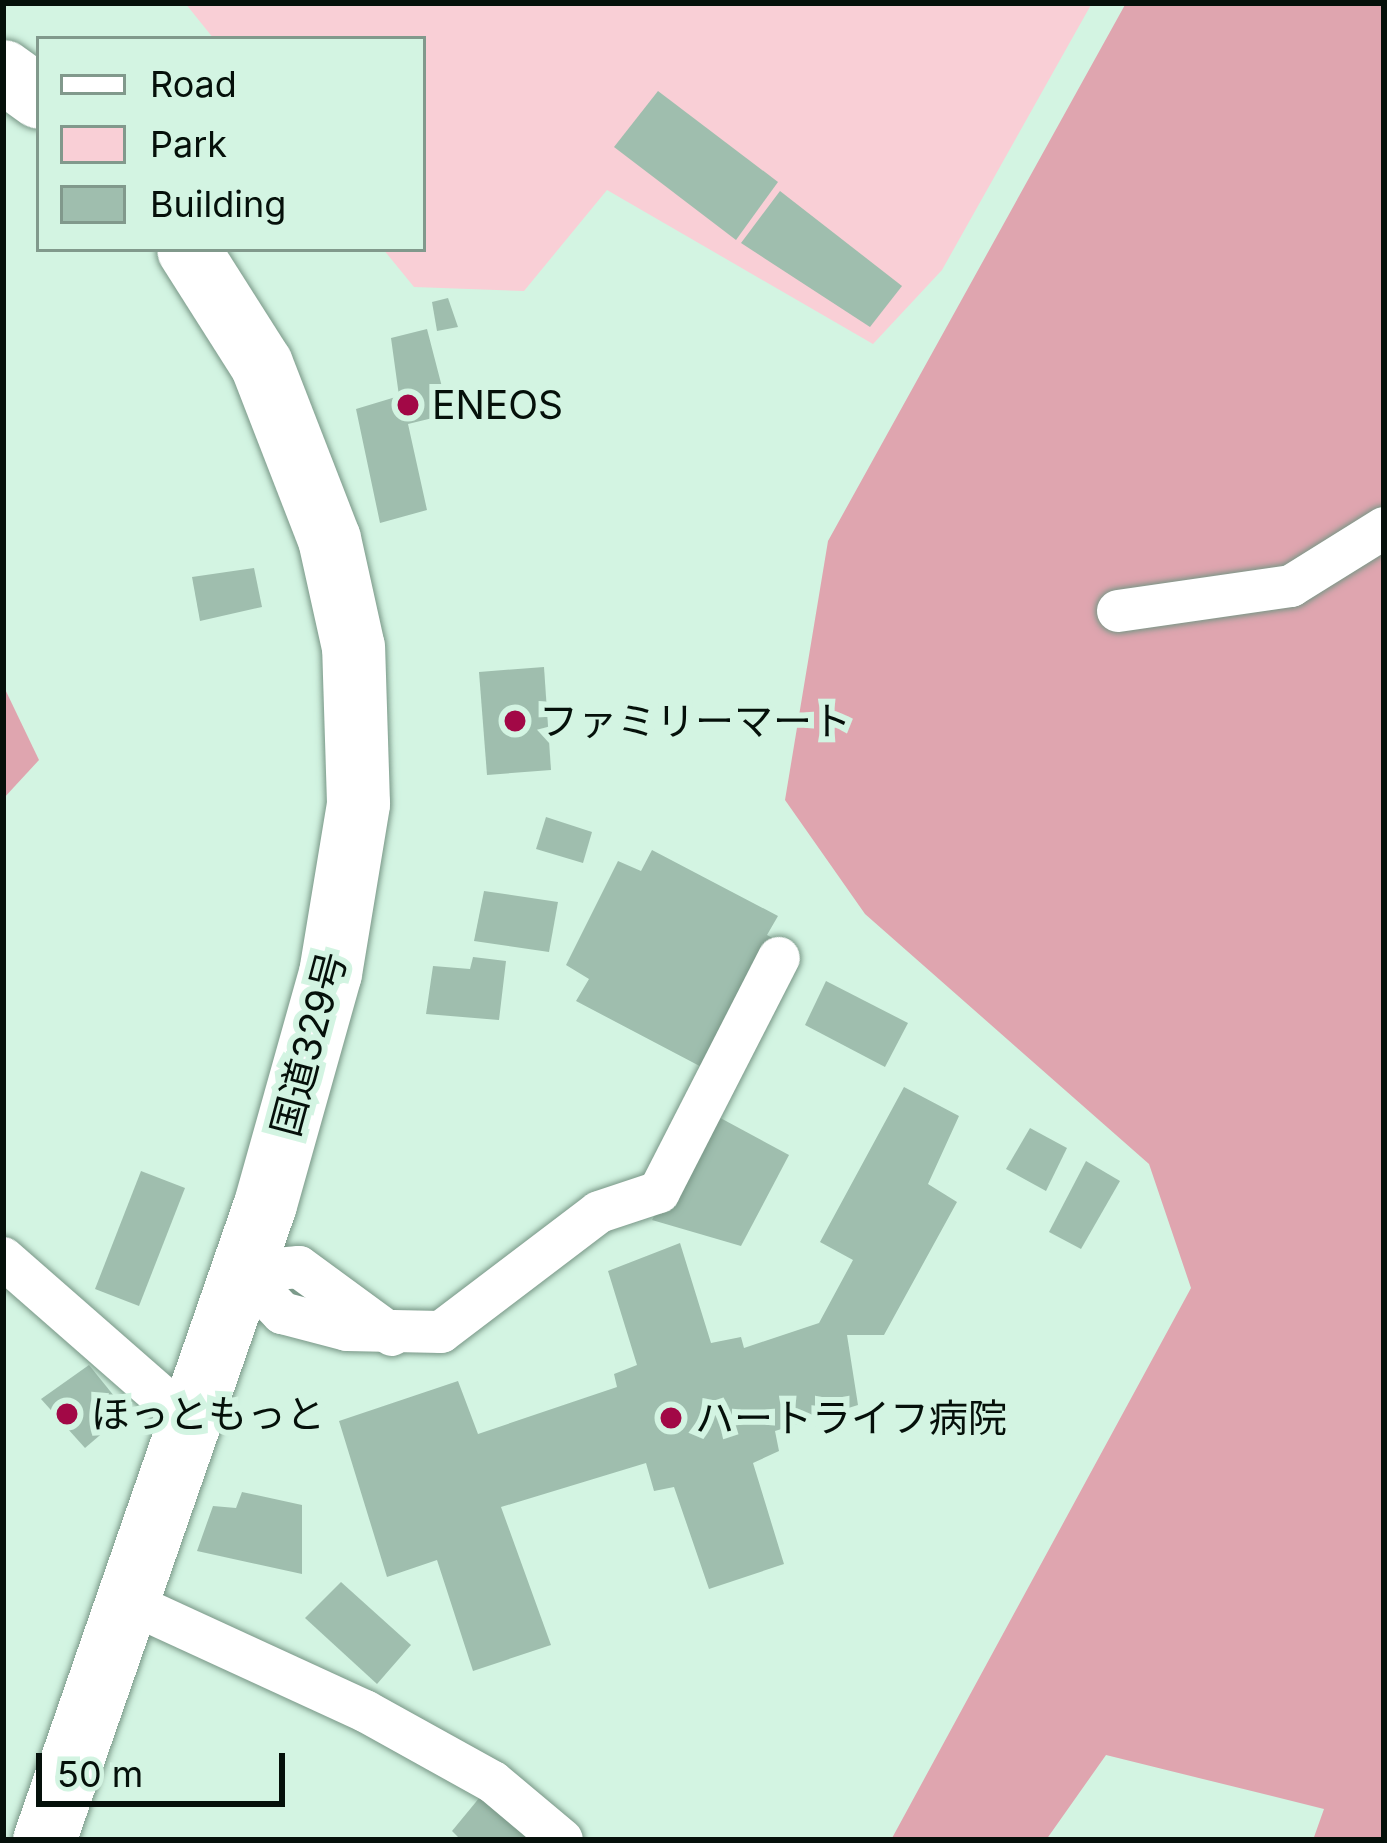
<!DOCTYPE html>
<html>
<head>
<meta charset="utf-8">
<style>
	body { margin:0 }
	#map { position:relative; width:1387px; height:1843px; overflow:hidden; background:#d3f4e2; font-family:Inter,"Noto Sans JP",sans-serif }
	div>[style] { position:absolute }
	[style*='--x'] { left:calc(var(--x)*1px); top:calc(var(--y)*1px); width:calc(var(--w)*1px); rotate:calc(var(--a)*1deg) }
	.green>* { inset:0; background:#f9cfd6 }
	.forest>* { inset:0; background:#dfa5af }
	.building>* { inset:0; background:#9fbeae }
	.roads { filter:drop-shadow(0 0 3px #789686) drop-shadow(0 0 3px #789686) }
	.minor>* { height:42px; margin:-21px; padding:0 21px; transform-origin:21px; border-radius:21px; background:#fff }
	.highway>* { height:63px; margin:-31.5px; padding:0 31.5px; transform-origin:31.5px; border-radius:31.5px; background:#fff }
	.dots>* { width:33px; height:33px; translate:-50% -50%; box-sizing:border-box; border:6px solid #d3f4e2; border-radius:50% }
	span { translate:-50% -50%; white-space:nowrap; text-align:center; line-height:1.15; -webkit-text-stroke:12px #d3f4e2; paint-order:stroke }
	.poi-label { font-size:39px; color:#05100a }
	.left { translate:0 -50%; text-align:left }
	.street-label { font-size:39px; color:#05100a }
	.frame { position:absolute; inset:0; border:6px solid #05100a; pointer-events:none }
	.legend { position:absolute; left:36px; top:36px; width:390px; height:216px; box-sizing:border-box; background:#d3f4e2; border:3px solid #81998c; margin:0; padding:15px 21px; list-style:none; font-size:36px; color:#05100a }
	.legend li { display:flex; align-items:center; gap:24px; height:60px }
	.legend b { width:60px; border:3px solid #81998c }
	.scale { position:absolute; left:36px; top:1753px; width:249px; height:54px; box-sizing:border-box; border:6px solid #05100a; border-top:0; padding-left:15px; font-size:36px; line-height:42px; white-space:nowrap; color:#05100a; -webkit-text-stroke:9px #d3f4e2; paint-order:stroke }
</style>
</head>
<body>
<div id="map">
	<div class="green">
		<div style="clip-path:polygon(185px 3px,1092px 3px,942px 270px,873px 344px,607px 190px,524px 291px,414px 287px,383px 249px,423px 249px,423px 39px,214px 39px)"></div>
	</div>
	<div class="forest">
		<div style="clip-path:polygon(1126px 3px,1384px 3px,1384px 1840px,1313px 1840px,1324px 1809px,1106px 1755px,1046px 1840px,891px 1840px,1191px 1288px,1149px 1164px,865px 914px,785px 800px,828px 541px)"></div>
		<div style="clip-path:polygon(3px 685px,39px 760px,3px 799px)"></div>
	</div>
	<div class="building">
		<div style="clip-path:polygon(658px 91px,778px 182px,736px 240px,614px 147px)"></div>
		<div style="clip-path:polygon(780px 191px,902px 286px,870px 327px,741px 243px)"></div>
		<div style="clip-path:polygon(448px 298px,458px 327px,437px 331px,432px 302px)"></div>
		<div style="clip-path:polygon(427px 329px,449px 414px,408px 424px,427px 510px,380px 523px,356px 409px,399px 396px,391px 338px)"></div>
		<div style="clip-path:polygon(254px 568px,262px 607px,200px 621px,192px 577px)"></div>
		<div style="clip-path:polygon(544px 667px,551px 770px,487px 775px,479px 672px)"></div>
		<div style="clip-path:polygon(546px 817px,592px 832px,583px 863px,536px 849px)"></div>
		<div style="clip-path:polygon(652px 850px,778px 916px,767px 935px,780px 942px,711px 1072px,576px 1001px,589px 979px,566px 965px,618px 861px,641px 871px)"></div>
		<div style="clip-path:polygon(484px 891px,558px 902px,549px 952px,474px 941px)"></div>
		<div style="clip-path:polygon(473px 957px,506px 961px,499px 1020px,426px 1014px,433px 966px,470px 969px)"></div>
		<div style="clip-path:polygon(826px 981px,908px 1023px,885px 1067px,805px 1025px)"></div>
		<div style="clip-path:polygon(904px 1087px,959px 1116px,928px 1184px,957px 1202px,884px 1335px,847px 1335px,858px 1405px,775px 1431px,779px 1451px,753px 1463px,784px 1564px,709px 1589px,674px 1487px,654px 1491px,646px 1463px,501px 1507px,551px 1645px,473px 1671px,437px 1560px,387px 1577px,339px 1421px,458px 1381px,478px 1434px,617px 1387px,614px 1374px,637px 1365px,608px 1271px,680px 1243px,711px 1343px,741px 1337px,744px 1348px,819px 1323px,853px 1260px,820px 1242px)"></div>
		<div style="clip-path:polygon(713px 1114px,789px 1155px,741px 1246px,652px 1220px)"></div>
		<div style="clip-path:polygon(1030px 1128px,1067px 1148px,1046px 1191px,1006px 1169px)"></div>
		<div style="clip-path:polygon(1086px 1161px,1120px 1181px,1081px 1249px,1049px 1232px)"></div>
		<div style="clip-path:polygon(141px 1171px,185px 1188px,139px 1306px,95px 1289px)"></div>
		<div style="clip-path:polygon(89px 1365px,127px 1412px,85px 1448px,41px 1399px)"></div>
		<div style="clip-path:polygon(242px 1492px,302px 1505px,302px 1574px,197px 1551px,213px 1506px,236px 1508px)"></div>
		<div style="clip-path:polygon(341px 1582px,411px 1645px,377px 1684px,305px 1618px)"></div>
		<div style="clip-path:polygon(480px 1797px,533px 1840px,461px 1840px,452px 1831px)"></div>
	</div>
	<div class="roads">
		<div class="minor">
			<div style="--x:1118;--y:611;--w:175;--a:-8.2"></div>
			<div style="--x:1291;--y:586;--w:110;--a:-31.9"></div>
			<div style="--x:3;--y:1258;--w:254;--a:41.2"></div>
			<div style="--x:243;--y:1272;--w:57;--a:46.4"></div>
			<div style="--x:282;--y:1313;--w:67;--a:14.7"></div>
			<div style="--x:347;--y:1330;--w:94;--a:1.2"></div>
			<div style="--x:441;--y:1332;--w:198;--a:-37.2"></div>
			<div style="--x:599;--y:1212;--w:63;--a:-18.4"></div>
			<div style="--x:659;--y:1192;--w:263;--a:-62.9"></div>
			<div style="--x:243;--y:1272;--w:56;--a:-5.1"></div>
			<div style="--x:299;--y:1267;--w:115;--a:36.2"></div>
			<div style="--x:130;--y:1603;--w:259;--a:24.7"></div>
			<div style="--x:365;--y:1711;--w:146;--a:29"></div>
			<div style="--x:493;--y:1782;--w:90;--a:40"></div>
		</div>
		<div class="highway">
			<div style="--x:3;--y:71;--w:44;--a:35.8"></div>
			<div style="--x:44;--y:1840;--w:673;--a:-70.84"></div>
			<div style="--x:265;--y:1204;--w:240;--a:-74.3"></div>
			<div style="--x:330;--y:973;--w:172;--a:-80.6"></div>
			<div style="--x:358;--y:803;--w:156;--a:-91.8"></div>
			<div style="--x:353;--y:647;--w:111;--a:-102.5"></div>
			<div style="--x:329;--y:539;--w:188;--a:-111.2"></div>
			<div style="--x:261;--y:364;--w:136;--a:-122.4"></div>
		</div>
	</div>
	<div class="dots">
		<div style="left:408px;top:405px;background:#a20846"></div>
		<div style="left:515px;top:721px;background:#a20846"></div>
		<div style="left:67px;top:1414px;background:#a20846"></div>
		<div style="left:671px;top:1418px;background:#a20846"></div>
	</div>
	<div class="poi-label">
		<span class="left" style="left:432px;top:405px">ENEOS</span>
		<span class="left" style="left:539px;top:721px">ファミリーマート</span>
		<span class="left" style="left:91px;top:1414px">ほっともっと</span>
		<span class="left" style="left:695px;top:1418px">ハートライフ病院</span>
	</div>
	<div class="street-label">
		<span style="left:309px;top:1044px;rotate:-75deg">国道329号</span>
	</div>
	<div class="frame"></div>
	<ul class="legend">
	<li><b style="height:15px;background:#fff"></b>Road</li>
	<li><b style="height:33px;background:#f9cfd6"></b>Park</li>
	<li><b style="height:33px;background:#9fbeae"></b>Building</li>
	</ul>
	<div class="scale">50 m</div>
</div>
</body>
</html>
